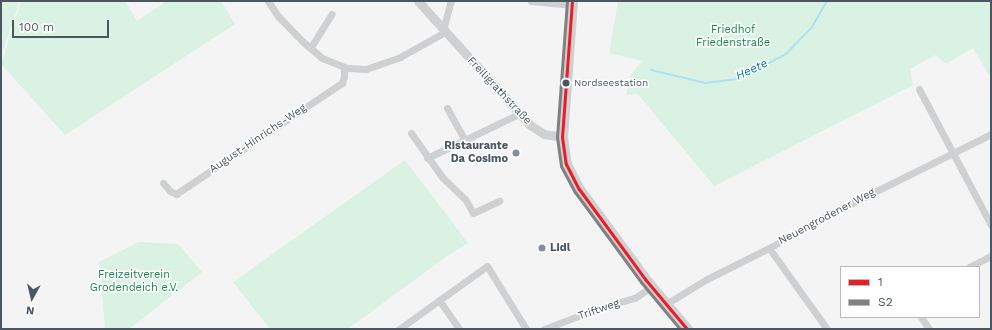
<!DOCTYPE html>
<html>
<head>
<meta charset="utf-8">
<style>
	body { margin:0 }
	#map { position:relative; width:992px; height:330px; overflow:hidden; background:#f4f4f4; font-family:"Work Sans",sans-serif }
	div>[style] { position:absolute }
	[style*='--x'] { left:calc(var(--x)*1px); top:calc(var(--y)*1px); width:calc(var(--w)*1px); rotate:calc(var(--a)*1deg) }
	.green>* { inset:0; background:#d9f2e3 }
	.stream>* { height:2px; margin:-1px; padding:0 1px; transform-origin:1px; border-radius:1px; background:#aee2f0 }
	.minor>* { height:7px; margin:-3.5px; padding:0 3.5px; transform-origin:3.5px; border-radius:3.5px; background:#ced0d2 }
	.tertiary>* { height:9px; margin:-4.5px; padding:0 4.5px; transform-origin:4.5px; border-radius:4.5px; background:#ced0d2 }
	.secondary>* { height:11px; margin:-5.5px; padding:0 5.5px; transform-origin:5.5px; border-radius:5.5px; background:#ced0d4 }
	.bus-1>* { height:3px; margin:-1.5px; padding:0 1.5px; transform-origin:1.5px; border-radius:1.5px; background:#ed1c24 }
	.bus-2>* { height:3px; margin:-1.5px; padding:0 1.5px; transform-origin:1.5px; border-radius:1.5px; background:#808080 }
	.dots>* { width:11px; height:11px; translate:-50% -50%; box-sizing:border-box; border:2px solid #fff; border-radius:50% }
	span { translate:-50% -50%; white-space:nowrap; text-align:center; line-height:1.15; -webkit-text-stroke:3px #fff; paint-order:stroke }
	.bus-label { font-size:10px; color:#4a5661 }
	.left { translate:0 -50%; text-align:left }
	.park-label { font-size:11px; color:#17864f }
	.street-label { font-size:11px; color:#4a5661 }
	.poi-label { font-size:11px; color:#4a5661; font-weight:700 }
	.right { translate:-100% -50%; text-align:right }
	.water-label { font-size:12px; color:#0c7c9b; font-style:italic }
	.frame { position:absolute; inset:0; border:2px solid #4a5661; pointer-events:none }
	.legend { position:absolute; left:840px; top:266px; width:140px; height:52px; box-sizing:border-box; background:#fff; border:1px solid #b7bbc0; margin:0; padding:5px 7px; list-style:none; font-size:12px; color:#4a5661 }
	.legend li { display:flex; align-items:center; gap:8px; height:20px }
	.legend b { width:20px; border:1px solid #b7bbc0 }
	.north { position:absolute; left:12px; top:278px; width:40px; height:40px; -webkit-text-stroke:3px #fff; paint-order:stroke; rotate:188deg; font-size:11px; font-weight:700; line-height:16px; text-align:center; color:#4a5661 }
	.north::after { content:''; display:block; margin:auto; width:14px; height:18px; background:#4a5661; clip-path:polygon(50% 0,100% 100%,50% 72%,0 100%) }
	.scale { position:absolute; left:12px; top:20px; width:97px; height:18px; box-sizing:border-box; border:2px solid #4a5661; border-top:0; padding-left:5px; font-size:12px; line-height:14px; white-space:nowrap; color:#4a5661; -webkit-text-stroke:3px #fff; paint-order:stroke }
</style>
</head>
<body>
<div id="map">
	<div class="green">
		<div style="clip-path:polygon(1px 1px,20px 1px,1px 57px)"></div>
		<div style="clip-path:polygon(21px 1px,125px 1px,137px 21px,167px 1px,221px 1px,235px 24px,65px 135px,1px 64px)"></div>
		<div style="clip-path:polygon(618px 1px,991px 1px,991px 78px,973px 48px,946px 64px,935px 55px,910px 69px,913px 85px,714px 186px,638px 94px,626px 95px,630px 76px,642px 61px,609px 53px)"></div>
		<div style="clip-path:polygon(405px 160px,468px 243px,447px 256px,348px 329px,270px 329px,233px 282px)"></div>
		<div style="clip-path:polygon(139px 242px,178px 244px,202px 272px,129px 329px,103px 329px,105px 327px,99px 262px)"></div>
	</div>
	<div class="stream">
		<div style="--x:651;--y:70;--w:56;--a:13.5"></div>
		<div style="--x:705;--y:83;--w:33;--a:-7"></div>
		<div style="--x:738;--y:79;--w:54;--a:-27.5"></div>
		<div style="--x:786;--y:54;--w:37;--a:-46"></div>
		<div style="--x:812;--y:27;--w:30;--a:-60"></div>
	</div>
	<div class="minor">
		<div style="--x:268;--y:1;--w:18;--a:56"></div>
		<div style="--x:278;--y:16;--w:35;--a:46"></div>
		<div style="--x:302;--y:41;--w:26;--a:40"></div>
		<div style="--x:322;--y:58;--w:27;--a:22"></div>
		<div style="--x:347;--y:68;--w:19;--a:3"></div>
		<div style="--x:366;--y:69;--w:36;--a:-19"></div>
		<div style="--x:400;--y:57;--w:51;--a:-29.1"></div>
		<div style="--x:531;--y:1;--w:41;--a:5.6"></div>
		<div style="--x:443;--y:30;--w:30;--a:-75"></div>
		<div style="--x:311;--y:47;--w:39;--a:-58"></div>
		<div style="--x:919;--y:89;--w:154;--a:62.1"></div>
		<div style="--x:447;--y:108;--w:37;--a:61"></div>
		<div style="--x:411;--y:133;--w:54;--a:54.8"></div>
		<div style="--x:442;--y:177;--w:32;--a:44"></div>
		<div style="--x:465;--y:199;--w:16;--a:60"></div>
		<div style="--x:473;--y:213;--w:29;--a:-25"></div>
		<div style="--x:427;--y:158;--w:102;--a:-25.6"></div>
		<div style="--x:163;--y:183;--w:11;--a:49"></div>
		<div style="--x:170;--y:191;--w:7;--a:27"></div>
		<div style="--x:176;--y:194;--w:200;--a:-33.8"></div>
		<div style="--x:342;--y:83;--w:7;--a:-74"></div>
		<div style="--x:344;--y:76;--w:9;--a:-90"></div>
		<div style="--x:769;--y:248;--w:100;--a:54.4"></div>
		<div style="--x:969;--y:267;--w:25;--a:-27"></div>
		<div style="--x:439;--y:300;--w:35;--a:55"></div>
		<div style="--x:666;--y:304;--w:48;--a:-31.4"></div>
		<div style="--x:707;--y:279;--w:69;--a:-26.6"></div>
		<div style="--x:769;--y:248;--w:72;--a:-29.1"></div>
		<div style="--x:832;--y:213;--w:178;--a:-26.4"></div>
		<div style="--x:921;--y:317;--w:14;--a:56"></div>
		<div style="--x:399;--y:329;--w:108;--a:-35.6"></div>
		<div style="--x:487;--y:266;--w:74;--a:58.2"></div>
		<div style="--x:544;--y:329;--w:59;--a:-20.9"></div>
		<div style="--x:599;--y:308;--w:37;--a:-16"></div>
		<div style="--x:635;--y:298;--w:19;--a:-35"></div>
	</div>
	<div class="tertiary">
		<div style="--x:418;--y:1;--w:167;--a:47.9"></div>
		<div style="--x:530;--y:125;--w:17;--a:33"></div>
		<div style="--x:544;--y:134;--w:18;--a:9"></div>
	</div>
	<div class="secondary">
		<div style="--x:572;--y:1;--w:136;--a:94.2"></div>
		<div style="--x:562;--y:137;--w:27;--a:82"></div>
		<div style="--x:566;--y:164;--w:28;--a:63"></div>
		<div style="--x:579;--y:189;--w:112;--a:53.7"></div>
		<div style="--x:645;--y:279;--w:65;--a:50"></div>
	</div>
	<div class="bus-1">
		<div style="--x:572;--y:1;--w:136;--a:94.2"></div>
		<div style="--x:562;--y:137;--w:27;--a:82"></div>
		<div style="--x:566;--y:164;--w:28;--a:63"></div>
		<div style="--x:579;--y:189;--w:112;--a:53.7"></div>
		<div style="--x:645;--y:279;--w:65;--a:50"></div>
	</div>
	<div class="bus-2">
		<div style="--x:567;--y:1;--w:136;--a:94.2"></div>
		<div style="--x:557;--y:137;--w:29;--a:82"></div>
		<div style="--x:561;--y:166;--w:30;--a:62"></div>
		<div style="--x:575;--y:192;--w:112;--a:53.7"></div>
		<div style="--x:641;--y:282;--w:61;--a:50.3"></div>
	</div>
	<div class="dots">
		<div style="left:566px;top:83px;background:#4a5661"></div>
		<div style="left:516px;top:153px;background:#868d94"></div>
		<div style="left:542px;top:248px;background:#868d94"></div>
	</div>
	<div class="bus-label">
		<span class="left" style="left:574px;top:83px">Nordseestation</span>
	</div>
	<div class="park-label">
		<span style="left:733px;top:37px">Friedhof<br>Friedenstraße</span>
		<span style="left:134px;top:282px">Freizeitverein<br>Grodendeich e.V.</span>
	</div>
	<div class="street-label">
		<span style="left:499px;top:91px;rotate:47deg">Freiligrathstraße</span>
		<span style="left:258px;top:139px;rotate:-34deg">August-Hinrichs-Weg</span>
		<span style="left:827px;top:217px;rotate:-28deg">Neuengrodener Weg</span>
		<span style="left:599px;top:310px;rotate:-19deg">Triftweg</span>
	</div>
	<div class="poi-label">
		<span class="right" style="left:508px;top:153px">Ristaurante<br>Da Cosimo</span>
		<span class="left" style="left:550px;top:248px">Lidl</span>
	</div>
	<div class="water-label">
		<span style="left:752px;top:70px;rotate:-25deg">Heete</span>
	</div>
	<div class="frame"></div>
	<ul class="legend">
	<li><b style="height:5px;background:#ed1c24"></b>1</li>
	<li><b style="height:5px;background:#808080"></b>S2</li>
	</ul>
	<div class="north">N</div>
	<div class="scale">100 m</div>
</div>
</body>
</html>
